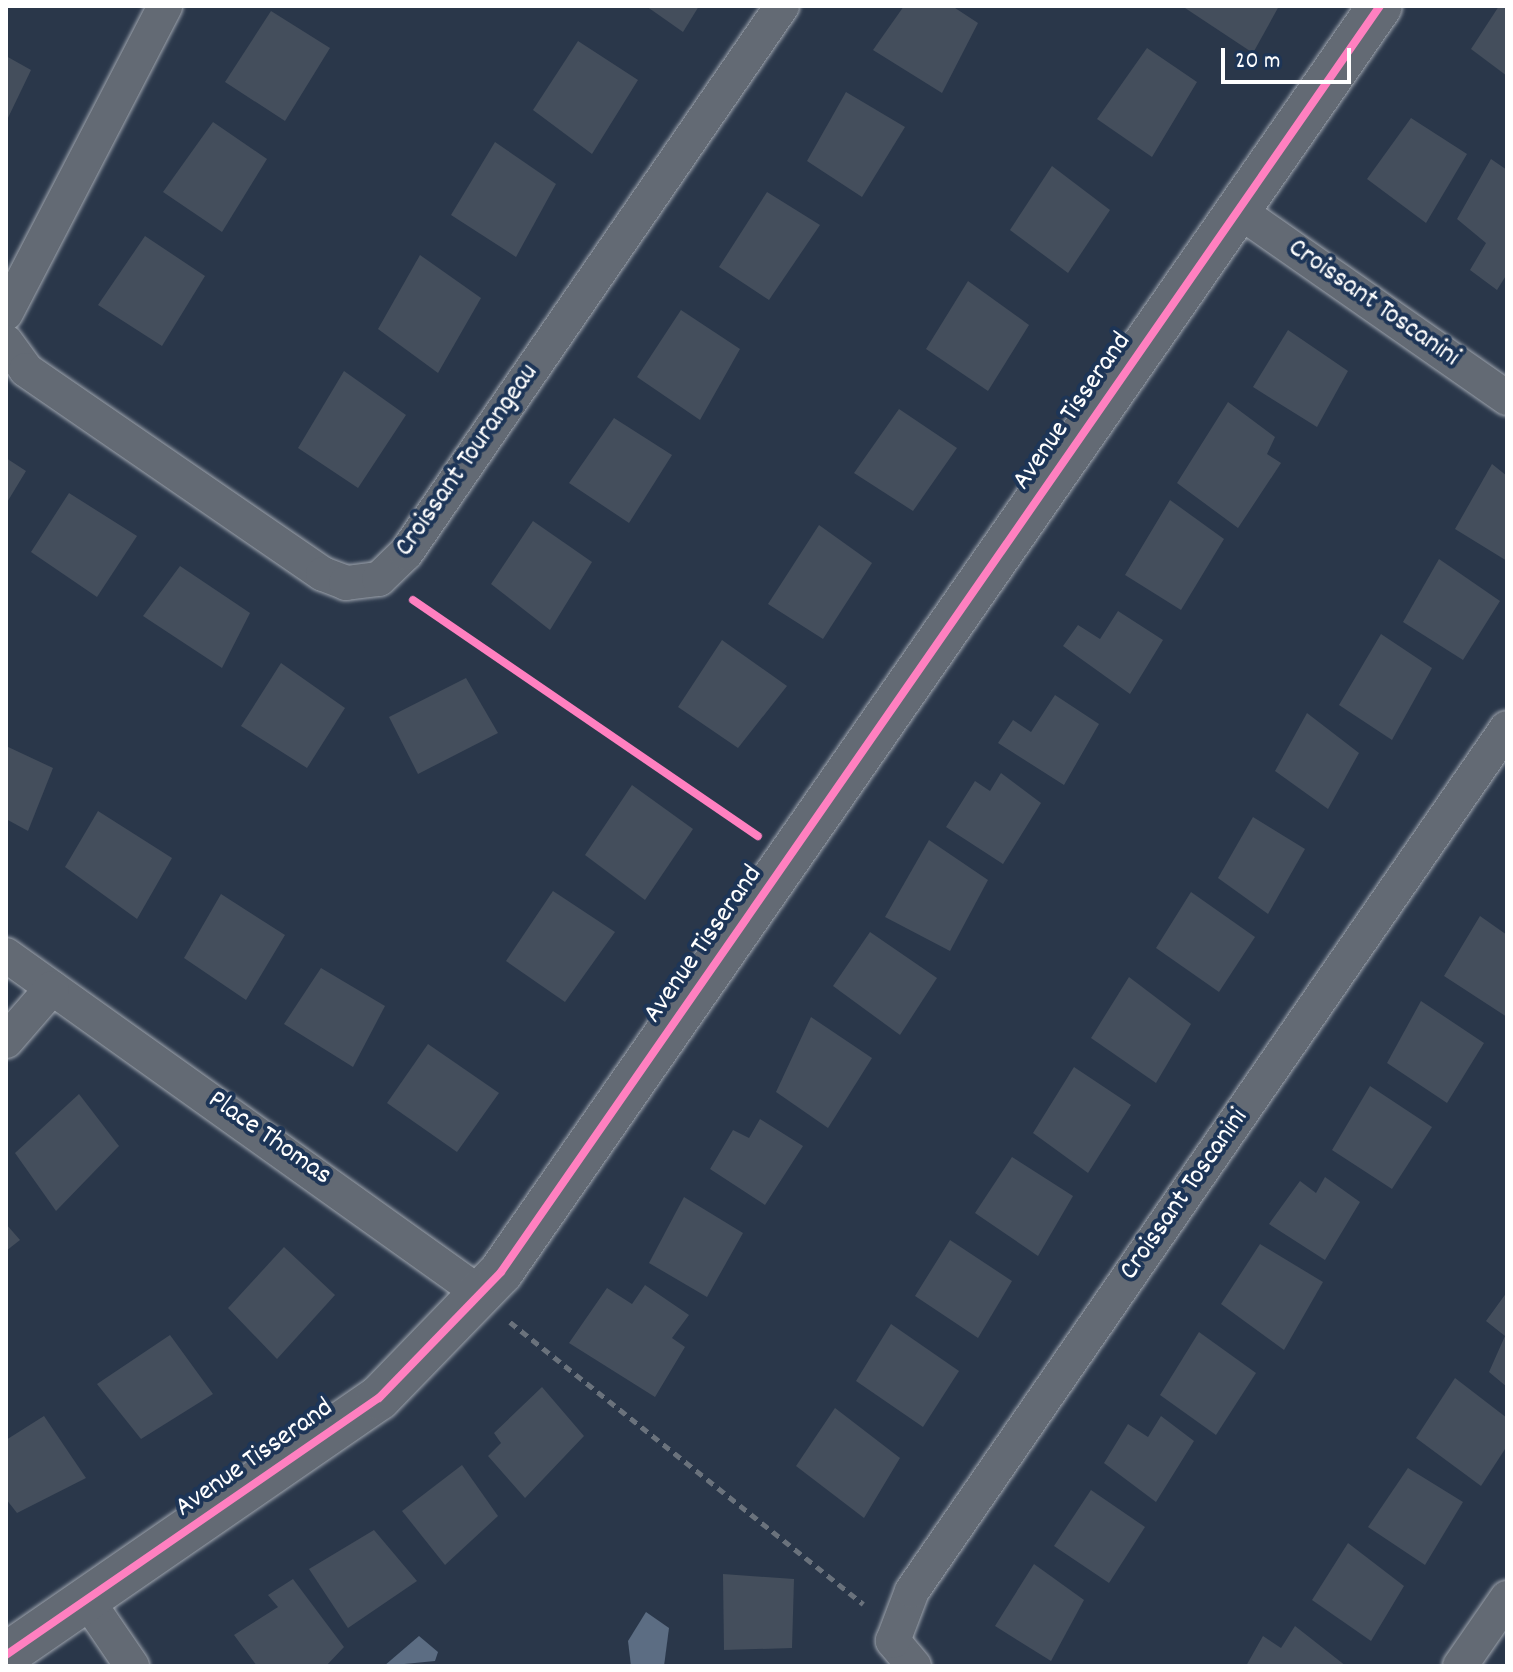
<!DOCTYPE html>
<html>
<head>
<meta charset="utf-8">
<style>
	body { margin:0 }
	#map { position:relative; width:1513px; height:1672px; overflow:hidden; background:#2a374a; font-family:Dekko,sans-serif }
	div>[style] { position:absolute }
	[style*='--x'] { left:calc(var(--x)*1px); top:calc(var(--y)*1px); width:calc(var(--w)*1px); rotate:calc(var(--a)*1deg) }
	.water>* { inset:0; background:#5c6d83 }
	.building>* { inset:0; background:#444e5c }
	.path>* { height:5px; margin-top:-2.5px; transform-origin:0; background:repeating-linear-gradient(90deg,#6a727c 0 8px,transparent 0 14px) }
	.roads { filter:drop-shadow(0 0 2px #9fa5ae) drop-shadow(0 0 2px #9fa5ae) }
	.street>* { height:34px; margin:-17px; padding:0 17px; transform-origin:17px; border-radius:17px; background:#636a74 }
	.secondary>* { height:44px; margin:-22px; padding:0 22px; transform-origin:22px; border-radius:22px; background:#636a74 }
	.cycleway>* { height:8px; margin:-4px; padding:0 4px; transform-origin:4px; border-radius:4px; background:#ff80c0 }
	span { translate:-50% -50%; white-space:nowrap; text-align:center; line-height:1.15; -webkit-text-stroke:8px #1d3557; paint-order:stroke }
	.street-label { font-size:28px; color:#fff }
	.frame { position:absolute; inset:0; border:8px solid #fff; pointer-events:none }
	.scale { position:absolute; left:1221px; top:48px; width:130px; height:36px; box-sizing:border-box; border:4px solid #fff; border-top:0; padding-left:10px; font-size:24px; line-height:28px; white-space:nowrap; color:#fff; -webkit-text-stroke:6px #1d3557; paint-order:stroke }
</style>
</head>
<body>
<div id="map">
	<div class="water">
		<div style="clip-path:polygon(646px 1612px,669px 1628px,664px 1666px,631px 1666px,628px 1641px)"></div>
		<div style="clip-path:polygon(419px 1636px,438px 1652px,435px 1661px,384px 1666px)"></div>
	</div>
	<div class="building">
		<div style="clip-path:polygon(646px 6px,699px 6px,683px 32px)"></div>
		<div style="clip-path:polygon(904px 6px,952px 6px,978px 23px,942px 93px,873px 50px)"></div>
		<div style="clip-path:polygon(1182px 6px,1279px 6px,1253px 53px)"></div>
		<div style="clip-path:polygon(1499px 6px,1507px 6px,1507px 76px,1471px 49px)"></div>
		<div style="clip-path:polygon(271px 11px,330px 48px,285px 121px,225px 82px)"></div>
		<div style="clip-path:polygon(578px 41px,638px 80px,592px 154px,533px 110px)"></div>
		<div style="clip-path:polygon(1147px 48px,1197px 82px,1152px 157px,1097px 119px)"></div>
		<div style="clip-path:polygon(6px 56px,31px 70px,6px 122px)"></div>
		<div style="clip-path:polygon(846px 92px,905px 127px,862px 197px,807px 161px)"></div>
		<div style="clip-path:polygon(1411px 118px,1467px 154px,1426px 223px,1367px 179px)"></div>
		<div style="clip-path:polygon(213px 122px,267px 159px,222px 232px,163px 192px)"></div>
		<div style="clip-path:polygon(495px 142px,556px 184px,516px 257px,451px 215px)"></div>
		<div style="clip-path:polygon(1491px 159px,1507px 170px,1507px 274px,1497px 290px,1470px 270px,1486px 243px,1457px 219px)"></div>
		<div style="clip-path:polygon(1052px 166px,1110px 210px,1068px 273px,1010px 230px)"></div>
		<div style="clip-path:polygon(767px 192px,820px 225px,769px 300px,719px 267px)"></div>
		<div style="clip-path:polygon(145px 236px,205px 276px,162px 346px,98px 305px)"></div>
		<div style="clip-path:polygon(420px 255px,481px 298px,438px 373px,378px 329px)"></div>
		<div style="clip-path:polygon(968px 281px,1029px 325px,988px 391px,926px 349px)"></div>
		<div style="clip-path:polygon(681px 310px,740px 349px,700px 420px,637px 377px)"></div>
		<div style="clip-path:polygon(1288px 330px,1348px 371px,1317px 427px,1253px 387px)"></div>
		<div style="clip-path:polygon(344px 371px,406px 415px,358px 488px,298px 448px)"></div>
		<div style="clip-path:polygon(1228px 402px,1275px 437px,1267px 454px,1281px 463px,1238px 528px,1177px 483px)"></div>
		<div style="clip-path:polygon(899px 409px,957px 448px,913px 511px,854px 473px)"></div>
		<div style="clip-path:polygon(614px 418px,672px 455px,629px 523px,569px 483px)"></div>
		<div style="clip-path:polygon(6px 458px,26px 471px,6px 504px)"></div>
		<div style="clip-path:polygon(1492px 464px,1507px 476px,1507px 561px,1455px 529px)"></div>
		<div style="clip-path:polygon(69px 493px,137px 536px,97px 597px,31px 552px)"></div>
		<div style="clip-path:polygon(1170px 500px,1224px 539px,1181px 610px,1125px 575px)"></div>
		<div style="clip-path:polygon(533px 521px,592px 562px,550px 630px,491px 584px)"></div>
		<div style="clip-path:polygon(819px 525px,872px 563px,823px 639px,768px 604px)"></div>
		<div style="clip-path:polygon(1439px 559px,1500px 601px,1463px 660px,1403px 622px)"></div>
		<div style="clip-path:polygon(180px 566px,250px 613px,222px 668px,143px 616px)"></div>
		<div style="clip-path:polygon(1118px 611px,1163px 640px,1130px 694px,1063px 646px,1078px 625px,1100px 639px)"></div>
		<div style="clip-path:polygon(1381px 634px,1432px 668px,1392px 740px,1339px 705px)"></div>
		<div style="clip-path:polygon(722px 640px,787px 686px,738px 748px,678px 707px)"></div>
		<div style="clip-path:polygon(281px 663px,345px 708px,307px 768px,241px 726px)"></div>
		<div style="clip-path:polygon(466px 678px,498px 733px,418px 774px,389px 717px)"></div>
		<div style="clip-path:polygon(1055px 695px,1099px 724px,1064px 785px,998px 743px,1013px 720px,1031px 732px)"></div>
		<div style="clip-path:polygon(1307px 713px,1359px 753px,1328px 809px,1275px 771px)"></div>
		<div style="clip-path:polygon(6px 746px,53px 768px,28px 831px,6px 819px)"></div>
		<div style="clip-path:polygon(1001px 773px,1041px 803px,1003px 864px,946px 827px,975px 781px,990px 791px)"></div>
		<div style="clip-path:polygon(632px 785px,693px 829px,645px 900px,585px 855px)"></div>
		<div style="clip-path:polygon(98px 811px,172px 858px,137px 919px,65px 867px)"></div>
		<div style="clip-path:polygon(1253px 817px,1305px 849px,1268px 914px,1218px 878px)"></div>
		<div style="clip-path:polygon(929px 840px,988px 880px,950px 951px,885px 917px)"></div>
		<div style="clip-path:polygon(553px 891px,615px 932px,565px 1002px,506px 961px)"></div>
		<div style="clip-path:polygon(1191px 892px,1255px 937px,1219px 992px,1156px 948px)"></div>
		<div style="clip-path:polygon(221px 894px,285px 935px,246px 1000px,184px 958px)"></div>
		<div style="clip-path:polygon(1480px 916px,1507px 935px,1507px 1017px,1444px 976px)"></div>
		<div style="clip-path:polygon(870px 932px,937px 978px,900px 1035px,833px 986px)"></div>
		<div style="clip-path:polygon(321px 968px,385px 1006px,353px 1067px,284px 1024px)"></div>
		<div style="clip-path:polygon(1129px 977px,1191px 1024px,1156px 1083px,1091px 1038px)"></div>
		<div style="clip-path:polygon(1421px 1001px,1484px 1043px,1447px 1103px,1387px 1063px)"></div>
		<div style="clip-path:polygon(811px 1017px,872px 1058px,828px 1128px,776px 1092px)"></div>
		<div style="clip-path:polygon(428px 1044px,499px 1093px,457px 1152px,387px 1103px)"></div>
		<div style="clip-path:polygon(1074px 1067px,1131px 1105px,1088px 1173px,1033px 1133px)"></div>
		<div style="clip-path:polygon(1370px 1086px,1432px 1127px,1392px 1189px,1332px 1150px)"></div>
		<div style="clip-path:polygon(79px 1094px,119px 1146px,56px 1211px,15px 1153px)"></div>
		<div style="clip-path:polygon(760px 1119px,803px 1146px,765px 1205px,710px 1169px,733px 1130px,749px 1138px)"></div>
		<div style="clip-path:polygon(1012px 1157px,1073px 1196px,1038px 1256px,975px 1213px)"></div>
		<div style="clip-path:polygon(1325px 1177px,1360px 1202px,1325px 1260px,1269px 1224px,1300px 1181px,1316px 1193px)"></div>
		<div style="clip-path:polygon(684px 1197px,743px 1233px,707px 1297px,649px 1263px)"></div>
		<div style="clip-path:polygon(6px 1224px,20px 1240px,6px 1251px)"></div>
		<div style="clip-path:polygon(950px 1240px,1012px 1281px,978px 1338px,915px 1296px)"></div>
		<div style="clip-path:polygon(1260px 1244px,1323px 1282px,1284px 1350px,1221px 1304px)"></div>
		<div style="clip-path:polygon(284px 1247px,335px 1295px,277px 1359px,228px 1308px)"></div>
		<div style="clip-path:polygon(645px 1285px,689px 1315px,672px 1338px,685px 1347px,655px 1397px,569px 1343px,607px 1288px,632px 1304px)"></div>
		<div style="clip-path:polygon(1507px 1292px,1507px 1387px,1489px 1372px,1505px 1336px,1486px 1321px)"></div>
		<div style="clip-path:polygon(891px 1324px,959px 1371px,923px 1427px,856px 1381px)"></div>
		<div style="clip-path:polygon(1199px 1332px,1256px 1373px,1216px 1435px,1160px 1395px)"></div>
		<div style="clip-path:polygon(170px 1335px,213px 1394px,141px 1439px,97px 1384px)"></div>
		<div style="clip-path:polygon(1455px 1378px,1507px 1418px,1507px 1446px,1481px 1486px,1416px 1438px)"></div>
		<div style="clip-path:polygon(542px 1387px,584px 1436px,525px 1498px,488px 1456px,501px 1443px,494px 1433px)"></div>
		<div style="clip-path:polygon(835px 1408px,900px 1458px,864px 1518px,796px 1466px)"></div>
		<div style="clip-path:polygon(44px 1416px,86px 1478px,17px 1513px,6px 1499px,6px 1440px)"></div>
		<div style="clip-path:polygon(1161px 1416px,1194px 1441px,1156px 1502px,1104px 1463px,1128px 1424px,1148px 1437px)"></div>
		<div style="clip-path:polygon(462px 1465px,498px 1516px,445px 1565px,402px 1511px)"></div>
		<div style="clip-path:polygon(1408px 1468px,1463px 1502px,1425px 1565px,1368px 1527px)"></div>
		<div style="clip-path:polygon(1091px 1490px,1145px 1527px,1109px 1583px,1054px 1546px)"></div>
		<div style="clip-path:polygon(374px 1530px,417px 1581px,348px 1628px,309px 1569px)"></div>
		<div style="clip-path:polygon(1348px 1543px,1404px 1586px,1371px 1641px,1312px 1600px)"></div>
		<div style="clip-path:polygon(1034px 1564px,1084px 1600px,1051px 1661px,995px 1626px)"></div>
		<div style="clip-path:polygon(723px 1574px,794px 1579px,792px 1648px,724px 1650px)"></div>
		<div style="clip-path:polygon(293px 1579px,344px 1647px,326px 1666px,257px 1666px,234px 1635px,278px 1607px,268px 1595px)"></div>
		<div style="clip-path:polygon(1295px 1626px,1346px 1666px,1246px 1666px,1263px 1636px,1281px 1648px)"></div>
	</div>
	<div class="path">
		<div style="--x:510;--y:1322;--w:452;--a:38.6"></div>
	</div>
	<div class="roads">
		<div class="street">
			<div style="--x:1239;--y:211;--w:327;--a:34.9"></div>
			<div style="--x:6;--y:313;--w:346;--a:-62.6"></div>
			<div style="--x:6;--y:342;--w:34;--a:54"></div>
			<div style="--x:26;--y:370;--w:360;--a:34.5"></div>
			<div style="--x:323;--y:574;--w:25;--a:21"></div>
			<div style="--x:346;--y:583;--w:33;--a:-7"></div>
			<div style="--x:379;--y:579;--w:37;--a:-44"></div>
			<div style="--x:406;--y:553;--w:664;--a:-55.5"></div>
			<div style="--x:6;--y:955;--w:584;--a:35.51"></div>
			<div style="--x:6;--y:1041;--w:70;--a:-49"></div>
			<div style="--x:87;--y:1600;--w:80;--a:55.7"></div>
			<div style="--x:914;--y:1666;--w:33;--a:-130"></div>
			<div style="--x:893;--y:1641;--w:53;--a:-69.2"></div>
			<div style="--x:912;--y:1591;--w:1048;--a:-55.42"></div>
			<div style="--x:1460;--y:1666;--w:83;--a:-55.3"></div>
		</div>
		<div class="secondary">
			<div style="--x:6;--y:1655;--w:453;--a:-34.6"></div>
			<div style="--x:379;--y:1398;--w:175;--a:-45.9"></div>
			<div style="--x:501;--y:1272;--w:1541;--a:-55.23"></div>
		</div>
	</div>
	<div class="cycleway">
		<div style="--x:413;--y:600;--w:418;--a:34.4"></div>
		<div style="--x:6;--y:1655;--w:453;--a:-34.6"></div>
		<div style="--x:379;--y:1398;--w:175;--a:-45.9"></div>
		<div style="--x:501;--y:1272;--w:1541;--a:-55.23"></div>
	</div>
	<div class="street-label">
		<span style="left:1373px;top:304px;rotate:35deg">Croissant Toscanini</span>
		<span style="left:1073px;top:412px;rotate:-55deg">Avenue Tisserand</span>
		<span style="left:468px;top:461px;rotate:-55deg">Croissant Tourangeau</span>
		<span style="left:704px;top:945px;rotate:-55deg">Avenue Tisserand</span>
		<span style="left:269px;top:1139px;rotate:35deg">Place Thomas</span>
		<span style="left:1185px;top:1195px;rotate:-55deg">Croissant Toscanini</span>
		<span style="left:255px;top:1459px;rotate:-35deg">Avenue Tisserand</span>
	</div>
	<div class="frame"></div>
	<div class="scale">20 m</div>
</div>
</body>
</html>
